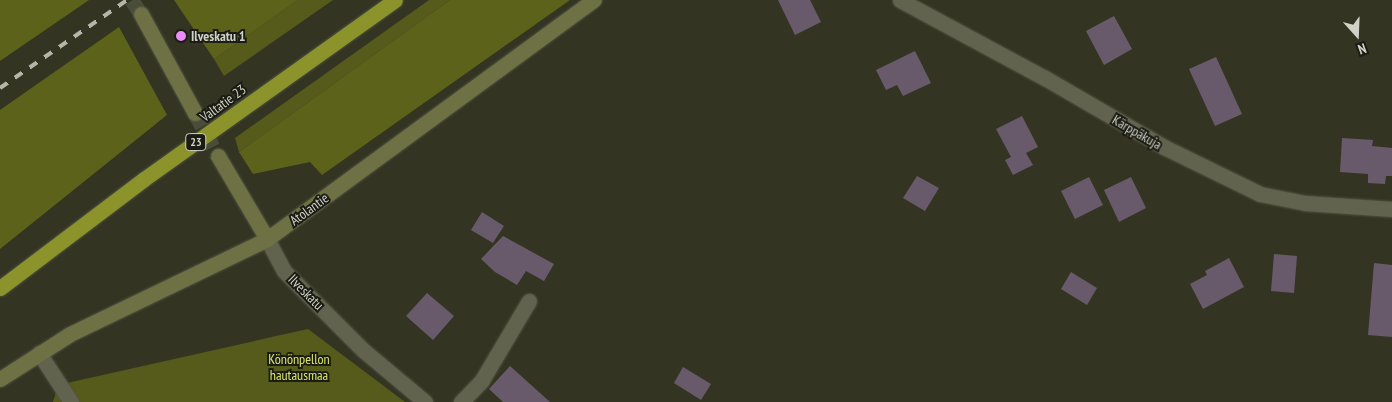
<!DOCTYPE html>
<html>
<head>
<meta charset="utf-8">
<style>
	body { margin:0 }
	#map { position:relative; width:1392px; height:402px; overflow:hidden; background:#333522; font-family:"PT Sans Narrow",sans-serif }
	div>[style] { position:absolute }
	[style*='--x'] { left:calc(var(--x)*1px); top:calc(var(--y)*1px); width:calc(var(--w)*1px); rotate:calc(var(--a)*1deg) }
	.green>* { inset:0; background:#565b1b }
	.forest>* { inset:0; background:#5d621b }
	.building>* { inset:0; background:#695a6b }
	.secondary-tunnel>* { height:15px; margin-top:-7.5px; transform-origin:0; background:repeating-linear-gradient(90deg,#4b4d3b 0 15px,transparent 0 23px) }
	.roads { filter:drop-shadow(0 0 1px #525343) drop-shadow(0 0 1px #525343) }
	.street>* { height:15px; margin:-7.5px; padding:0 7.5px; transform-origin:7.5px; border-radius:7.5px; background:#61634e }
	.secondary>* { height:15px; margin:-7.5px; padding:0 7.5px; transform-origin:7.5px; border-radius:7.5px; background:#6e7143 }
	.highway>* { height:15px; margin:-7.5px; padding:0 7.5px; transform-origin:7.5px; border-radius:7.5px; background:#8b932a }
	.rail>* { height:4px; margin-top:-2px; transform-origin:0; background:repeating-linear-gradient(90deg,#b5b6aa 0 9px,transparent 0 18px) }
	.dots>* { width:14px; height:14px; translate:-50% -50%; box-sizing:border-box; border:2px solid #1b1c13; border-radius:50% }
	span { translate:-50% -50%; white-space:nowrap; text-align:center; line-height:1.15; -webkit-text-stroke:4px #1b1c13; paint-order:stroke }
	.shield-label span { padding:1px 4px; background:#1b1c13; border:1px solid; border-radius:4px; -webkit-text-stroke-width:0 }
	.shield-label { font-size:12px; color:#d1d2c7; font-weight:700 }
	.poi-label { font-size:14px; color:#d1d2c7; font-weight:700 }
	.left { translate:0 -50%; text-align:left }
	.street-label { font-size:14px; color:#d1d2c7 }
	.park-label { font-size:14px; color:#dae56c }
	.north { position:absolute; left:1332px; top:10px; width:50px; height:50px; -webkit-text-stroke:4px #1b1c13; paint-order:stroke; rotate:160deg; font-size:14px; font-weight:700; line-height:20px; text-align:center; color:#d1d2c7 }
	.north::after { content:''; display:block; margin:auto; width:18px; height:22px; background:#d1d2c7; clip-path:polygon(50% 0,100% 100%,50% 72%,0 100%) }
</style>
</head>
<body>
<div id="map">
	<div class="green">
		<div style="clip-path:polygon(298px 0,333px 0,224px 76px,214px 59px)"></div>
		<div style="clip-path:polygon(429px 0,450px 0,239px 152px,235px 138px)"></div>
		<div style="clip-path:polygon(308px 329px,405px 402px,53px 402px,58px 385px)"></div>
	</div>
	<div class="forest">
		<div style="clip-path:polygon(0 0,89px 0,0 61px)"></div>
		<div style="clip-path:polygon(174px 0,298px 0,214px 59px)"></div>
		<div style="clip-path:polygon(450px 0,570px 0,322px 175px,310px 162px,253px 174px,239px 152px)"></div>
		<div style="clip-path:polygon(119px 27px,167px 115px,0 249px,0 110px)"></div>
	</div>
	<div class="building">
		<div style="clip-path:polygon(778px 0,810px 0,821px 22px,795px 35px)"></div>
		<div style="clip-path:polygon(1114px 16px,1132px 49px,1104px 65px,1086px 31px)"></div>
		<div style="clip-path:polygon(915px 51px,931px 83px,903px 96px,897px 85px,886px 90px,876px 70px)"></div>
		<div style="clip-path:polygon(1216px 57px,1242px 114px,1215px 126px,1189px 69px)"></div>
		<div style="clip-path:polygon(1022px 116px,1038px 147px,1026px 153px,1033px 165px,1013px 175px,1005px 160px,1011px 157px,996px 129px)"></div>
		<div style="clip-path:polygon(1342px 138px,1373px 140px,1372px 146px,1392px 148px,1392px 176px,1386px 176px,1385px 184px,1368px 183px,1368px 174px,1340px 172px)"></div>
		<div style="clip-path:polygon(917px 176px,939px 188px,925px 211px,903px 198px)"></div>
		<div style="clip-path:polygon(1089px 177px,1103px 205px,1075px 219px,1061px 191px)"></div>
		<div style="clip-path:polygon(1131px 177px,1146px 208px,1119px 222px,1104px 190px)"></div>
		<div style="clip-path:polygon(482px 212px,504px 226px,493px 243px,471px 230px)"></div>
		<div style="clip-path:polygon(503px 236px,554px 264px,544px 281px,526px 271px,517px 285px,495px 272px,481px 259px)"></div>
		<div style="clip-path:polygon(1274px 254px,1297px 256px,1294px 293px,1271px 291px)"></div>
		<div style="clip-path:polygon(1229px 258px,1244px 287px,1203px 309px,1190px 284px,1207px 275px,1205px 271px)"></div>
		<div style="clip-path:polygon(1374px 263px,1392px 265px,1392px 337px,1368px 335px)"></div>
		<div style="clip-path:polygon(1071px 272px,1097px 288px,1087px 305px,1061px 289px)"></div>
		<div style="clip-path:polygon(427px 293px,454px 316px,433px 340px,406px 316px)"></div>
		<div style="clip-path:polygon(510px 366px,550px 402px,503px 402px,489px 389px)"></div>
		<div style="clip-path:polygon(683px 367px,711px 384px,701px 400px,674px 383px)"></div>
	</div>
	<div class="secondary-tunnel">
		<div style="--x:132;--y:0;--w:17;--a:57"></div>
		<div style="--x:195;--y:113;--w:49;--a:61.9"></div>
	</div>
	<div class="roads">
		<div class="street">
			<div style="--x:900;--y:0;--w:165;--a:28.3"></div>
			<div style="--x:1045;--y:78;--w:138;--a:30.1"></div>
			<div style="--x:1164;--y:147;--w:107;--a:26.1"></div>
			<div style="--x:1260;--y:194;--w:46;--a:11.3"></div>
			<div style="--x:1305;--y:203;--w:87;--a:3.9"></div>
			<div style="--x:267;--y:239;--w:36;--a:62"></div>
			<div style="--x:284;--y:271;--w:112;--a:45"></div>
			<div style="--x:363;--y:350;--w:81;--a:40"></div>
			<div style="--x:39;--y:353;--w:59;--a:56.9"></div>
			<div style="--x:461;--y:402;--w:30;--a:-46"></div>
			<div style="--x:482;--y:380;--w:92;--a:-59.3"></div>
		</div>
		<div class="secondary">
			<div style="--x:141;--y:14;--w:113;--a:61.4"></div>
			<div style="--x:218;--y:156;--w:96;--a:59.4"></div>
			<div style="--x:0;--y:379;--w:83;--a:-32.7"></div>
			<div style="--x:70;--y:334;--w:219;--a:-25.7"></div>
			<div style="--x:267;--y:239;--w:405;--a:-36.2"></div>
		</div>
		<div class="highway">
			<div style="--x:0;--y:288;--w:181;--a:-37.1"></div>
			<div style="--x:144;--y:179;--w:308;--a:-35.5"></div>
		</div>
	</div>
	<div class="rail">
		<div style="--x:0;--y:88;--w:155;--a:-34.7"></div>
	</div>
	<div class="dots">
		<div style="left:181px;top:36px;background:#ec8cfb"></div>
	</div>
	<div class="shield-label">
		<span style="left:196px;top:142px">23</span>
	</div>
	<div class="poi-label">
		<span class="left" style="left:191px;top:36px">Ilveskatu 1</span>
	</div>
	<div class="street-label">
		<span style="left:223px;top:103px;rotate:-36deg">Valtatie 23</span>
		<span style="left:1137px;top:132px;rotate:30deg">Kärppäkuja</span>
		<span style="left:309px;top:209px;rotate:-36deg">Atolantie</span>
		<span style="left:306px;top:292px;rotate:45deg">Ilveskatu</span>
	</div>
	<div class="park-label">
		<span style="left:299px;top:367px">Könönpellon<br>hautausmaa</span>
	</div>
	<div class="north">N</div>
</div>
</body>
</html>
